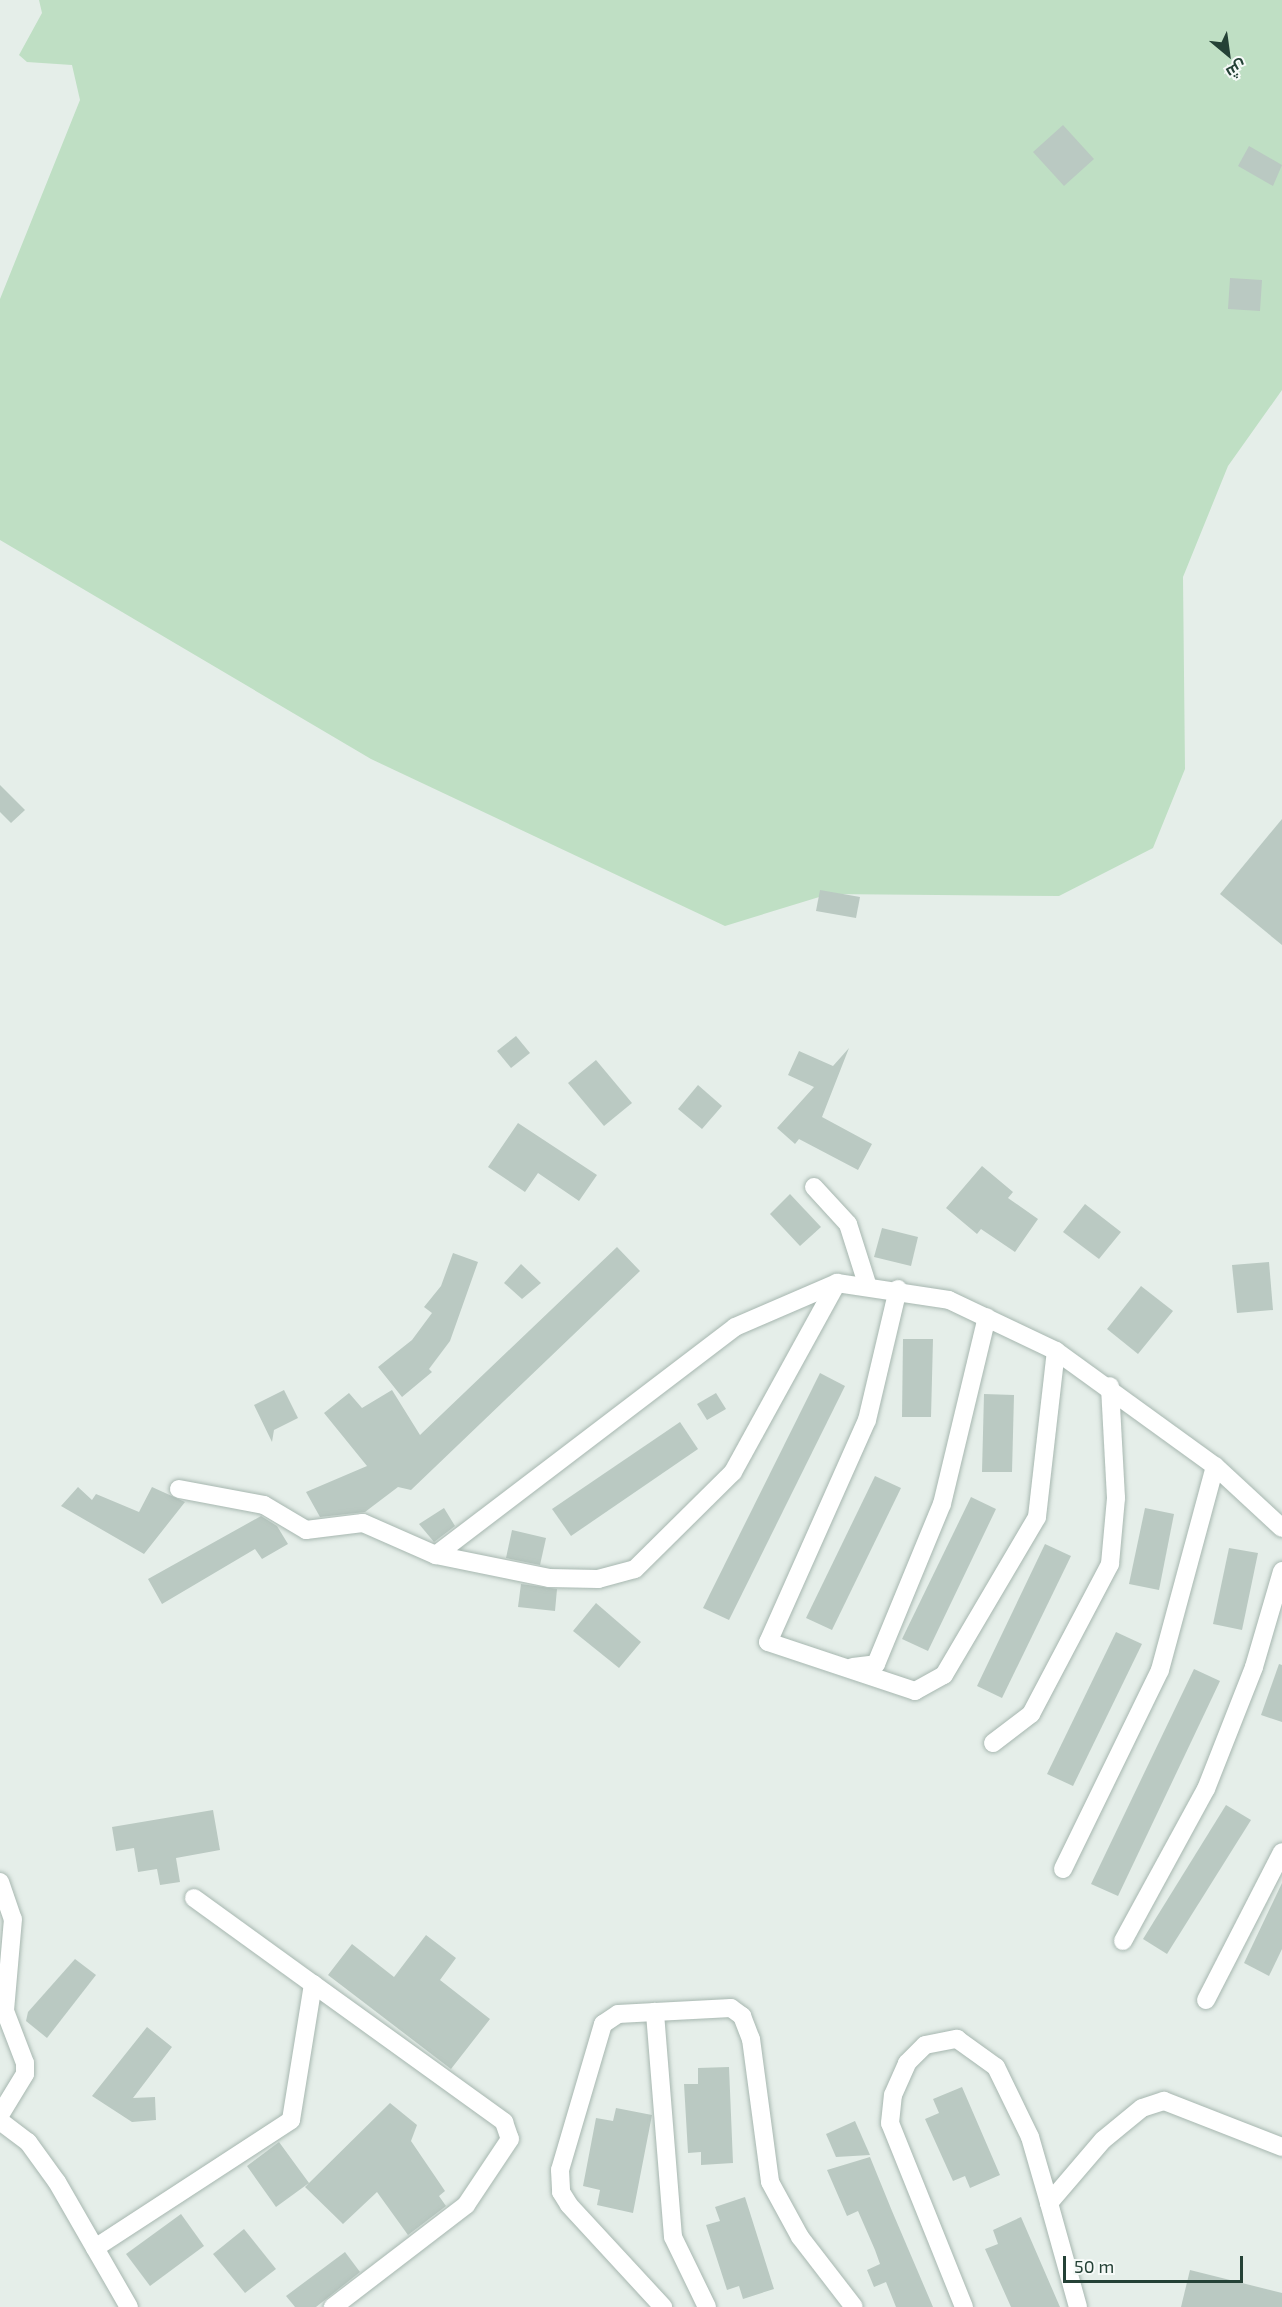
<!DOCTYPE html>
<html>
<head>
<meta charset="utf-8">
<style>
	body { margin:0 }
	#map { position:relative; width:1282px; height:2307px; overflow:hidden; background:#e5eee9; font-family:"Exo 2",Cairo,sans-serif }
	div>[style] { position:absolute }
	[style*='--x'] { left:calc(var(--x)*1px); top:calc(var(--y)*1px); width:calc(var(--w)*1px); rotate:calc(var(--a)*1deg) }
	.green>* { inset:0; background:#bfdfc4 }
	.building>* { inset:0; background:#bac9c2 }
	.roads { filter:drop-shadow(0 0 2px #a7b7b0) drop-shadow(0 0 2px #a7b7b0) }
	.minor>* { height:18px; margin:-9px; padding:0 9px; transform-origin:9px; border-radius:9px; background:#fff }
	span { translate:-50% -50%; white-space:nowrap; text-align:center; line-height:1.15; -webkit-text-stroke:5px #f6faf8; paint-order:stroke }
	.north { position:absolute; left:1198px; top:24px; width:60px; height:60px; -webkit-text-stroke:4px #f6faf8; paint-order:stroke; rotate:151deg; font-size:16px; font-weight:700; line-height:24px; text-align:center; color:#244136 }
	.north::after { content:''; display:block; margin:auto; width:21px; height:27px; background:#244136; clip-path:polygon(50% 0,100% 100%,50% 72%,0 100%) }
	.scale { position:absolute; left:1063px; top:2256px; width:180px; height:27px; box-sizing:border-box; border:3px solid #244136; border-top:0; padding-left:8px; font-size:18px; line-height:21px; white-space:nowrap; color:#244136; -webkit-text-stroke:4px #f6faf8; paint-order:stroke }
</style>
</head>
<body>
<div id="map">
	<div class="green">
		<div style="clip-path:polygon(39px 0,1282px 0,1282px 390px,1228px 466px,1183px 577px,1185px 769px,1153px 848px,1059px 896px,829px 894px,725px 926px,371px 759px,0 540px,0 299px,80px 100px,72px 65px,27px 62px,19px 55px,42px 13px)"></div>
	</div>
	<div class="building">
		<div style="clip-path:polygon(1063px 125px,1094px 159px,1064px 186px,1033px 152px)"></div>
		<div style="clip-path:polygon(1249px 146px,1282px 165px,1273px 186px,1238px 166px)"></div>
		<div style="clip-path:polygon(1230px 278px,1262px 280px,1260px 311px,1228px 309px)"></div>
		<div style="clip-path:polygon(0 785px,25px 810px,11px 823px,0 812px)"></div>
		<div style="clip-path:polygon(1282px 819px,1282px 945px,1220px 894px)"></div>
		<div style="clip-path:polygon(820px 890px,860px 897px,856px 918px,816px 911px)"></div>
		<div style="clip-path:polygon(516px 1036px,530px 1053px,511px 1068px,497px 1051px)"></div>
		<div style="clip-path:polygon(849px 1048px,822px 1117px,872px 1144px,858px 1170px,799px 1139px,795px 1144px,777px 1128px,814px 1087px,788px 1075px,799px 1051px,833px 1066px)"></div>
		<div style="clip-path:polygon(596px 1060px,632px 1103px,604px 1126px,568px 1083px)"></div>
		<div style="clip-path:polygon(698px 1085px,722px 1106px,702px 1129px,678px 1109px)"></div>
		<div style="clip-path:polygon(518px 1123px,597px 1175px,579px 1201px,538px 1173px,525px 1192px,488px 1167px)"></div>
		<div style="clip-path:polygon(982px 1166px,1013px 1192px,1008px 1198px,1038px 1219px,1015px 1252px,981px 1229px,977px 1234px,946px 1208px)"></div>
		<div style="clip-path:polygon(790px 1194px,821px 1227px,800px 1246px,770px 1214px)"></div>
		<div style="clip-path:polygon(1085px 1204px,1121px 1232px,1099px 1259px,1063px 1232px)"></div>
		<div style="clip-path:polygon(882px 1228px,918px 1237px,911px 1266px,874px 1257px)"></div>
		<div style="clip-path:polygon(617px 1247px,640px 1271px,411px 1490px,398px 1487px,365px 1512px,320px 1517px,306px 1492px,367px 1466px,324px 1413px,349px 1393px,362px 1408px,392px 1390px,420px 1435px)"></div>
		<div style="clip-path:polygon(453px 1253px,478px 1262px,450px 1341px,429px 1369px,432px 1372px,402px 1397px,378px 1367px,412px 1340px,432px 1313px,424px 1307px,441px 1286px)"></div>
		<div style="clip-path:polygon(1269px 1262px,1273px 1310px,1237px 1313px,1232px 1265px)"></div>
		<div style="clip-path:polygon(521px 1264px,541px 1283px,522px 1299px,504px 1283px)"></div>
		<div style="clip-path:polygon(1141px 1286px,1173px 1311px,1138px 1354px,1107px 1329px)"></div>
		<div style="clip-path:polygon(903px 1339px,933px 1339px,931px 1417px,902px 1417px)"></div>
		<div style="clip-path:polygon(820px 1373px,845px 1386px,729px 1620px,703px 1608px)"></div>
		<div style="clip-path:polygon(284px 1390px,298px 1418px,274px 1430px,272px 1442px,254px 1405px)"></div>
		<div style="clip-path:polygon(716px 1393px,726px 1409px,707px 1420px,697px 1404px)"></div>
		<div style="clip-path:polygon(984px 1394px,1014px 1395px,1012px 1472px,982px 1472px)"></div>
		<div style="clip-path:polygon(680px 1422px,698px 1449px,571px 1536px,552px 1509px)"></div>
		<div style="clip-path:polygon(875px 1476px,901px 1488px,832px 1630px,806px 1618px)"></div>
		<div style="clip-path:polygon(78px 1487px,92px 1500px,96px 1494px,139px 1512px,152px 1487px,185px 1502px,144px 1554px,61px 1506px)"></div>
		<div style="clip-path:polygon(971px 1497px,996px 1509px,928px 1651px,902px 1639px)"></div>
		<div style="clip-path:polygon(444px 1508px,455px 1526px,434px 1542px,419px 1524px)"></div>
		<div style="clip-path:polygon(1145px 1508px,1174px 1514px,1159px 1590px,1129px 1584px)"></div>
		<div style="clip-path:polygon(261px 1516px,277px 1526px,288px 1544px,262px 1559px,255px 1549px,162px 1604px,148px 1579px)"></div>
		<div style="clip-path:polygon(512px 1530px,546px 1538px,540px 1565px,506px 1558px)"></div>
		<div style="clip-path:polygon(1045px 1544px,1071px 1556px,1002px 1698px,977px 1686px)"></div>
		<div style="clip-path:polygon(1229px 1548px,1258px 1553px,1242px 1630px,1213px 1624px)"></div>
		<div style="clip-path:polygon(521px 1584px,557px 1589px,555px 1611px,518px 1607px)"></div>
		<div style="clip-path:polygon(596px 1603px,641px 1642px,619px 1668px,573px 1631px)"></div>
		<div style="clip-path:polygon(1116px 1632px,1142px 1644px,1073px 1786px,1047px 1774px)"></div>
		<div style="clip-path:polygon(1279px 1664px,1282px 1665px,1282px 1722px,1261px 1715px)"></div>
		<div style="clip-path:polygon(1194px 1669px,1220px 1681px,1118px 1896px,1091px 1884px)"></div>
		<div style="clip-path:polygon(1226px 1805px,1251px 1820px,1167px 1954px,1143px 1939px)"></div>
		<div style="clip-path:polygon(213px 1810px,220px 1850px,176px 1858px,180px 1882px,160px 1885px,157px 1869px,138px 1872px,134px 1848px,116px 1851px,112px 1827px)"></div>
		<div style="clip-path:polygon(1282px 1883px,1282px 1949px,1269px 1976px,1244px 1963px)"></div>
		<div style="clip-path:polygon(426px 1935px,456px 1958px,440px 1980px,490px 2019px,451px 2069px,328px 1975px,352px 1944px,394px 1977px)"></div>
		<div style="clip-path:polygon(75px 1959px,96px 1975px,47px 2038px,26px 2021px,28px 2012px)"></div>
		<div style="clip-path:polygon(147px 2027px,172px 2047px,133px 2098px,155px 2097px,156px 2120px,132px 2122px,92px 2096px)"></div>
		<div style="clip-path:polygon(729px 2067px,733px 2163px,701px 2165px,701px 2152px,688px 2153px,684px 2084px,698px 2084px,698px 2068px)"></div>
		<div style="clip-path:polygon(962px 2087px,1000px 2175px,970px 2188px,965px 2176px,953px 2181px,925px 2119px,939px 2113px,933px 2099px)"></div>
		<div style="clip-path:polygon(390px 2103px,417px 2125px,411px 2141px,445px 2191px,439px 2196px,446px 2206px,408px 2235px,377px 2192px,343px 2224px,305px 2187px,309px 2183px,276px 2207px,247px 2166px,279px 2142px,309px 2183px)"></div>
		<div style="clip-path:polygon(616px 2108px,652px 2115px,633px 2213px,597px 2205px,600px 2190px,583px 2186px,596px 2118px,613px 2121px)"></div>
		<div style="clip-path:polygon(855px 2121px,870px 2155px,836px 2157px,826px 2134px)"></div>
		<div style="clip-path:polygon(870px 2157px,892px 2211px,933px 2307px,896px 2307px,886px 2282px,874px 2287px,867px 2270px,880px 2264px,875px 2250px,858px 2211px,847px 2216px,827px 2170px)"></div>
		<div style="clip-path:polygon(745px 2197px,774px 2289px,743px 2299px,739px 2286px,727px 2290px,706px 2225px,720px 2221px,715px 2207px)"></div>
		<div style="clip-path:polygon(181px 2214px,204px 2246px,150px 2286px,126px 2254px)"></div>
		<div style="clip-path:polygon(1021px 2217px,1060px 2307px,1011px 2307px,985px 2249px,998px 2244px,993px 2230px)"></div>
		<div style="clip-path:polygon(244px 2229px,276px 2269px,245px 2293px,213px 2254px)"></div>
		<div style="clip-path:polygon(345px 2252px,360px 2272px,316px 2307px,295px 2307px,286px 2296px)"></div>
		<div style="clip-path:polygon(1190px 2270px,1282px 2293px,1282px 2307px,1181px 2307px)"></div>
	</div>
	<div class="roads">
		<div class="minor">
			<div style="--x:814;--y:1187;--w:50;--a:47.4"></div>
			<div style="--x:848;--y:1224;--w:63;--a:72.4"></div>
			<div style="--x:898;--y:1289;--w:135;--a:103.3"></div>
			<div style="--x:867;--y:1420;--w:243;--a:114"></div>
			<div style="--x:768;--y:1642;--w:155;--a:18.4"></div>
			<div style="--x:915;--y:1691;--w:33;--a:-29"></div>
			<div style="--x:944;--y:1675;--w:183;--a:-59.5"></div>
			<div style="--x:1037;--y:1517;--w:167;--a:-83.5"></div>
			<div style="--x:179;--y:1489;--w:86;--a:10.7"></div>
			<div style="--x:264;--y:1505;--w:49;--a:30.8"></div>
			<div style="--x:306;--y:1530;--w:57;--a:-7"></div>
			<div style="--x:363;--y:1523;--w:80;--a:23.7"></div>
			<div style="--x:436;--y:1555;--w:115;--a:11.5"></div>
			<div style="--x:549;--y:1578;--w:49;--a:1.2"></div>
			<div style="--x:598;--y:1579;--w:38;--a:-15"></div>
			<div style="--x:635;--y:1569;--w:138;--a:-44.7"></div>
			<div style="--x:733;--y:1472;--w:216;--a:-61.2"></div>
			<div style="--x:436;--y:1555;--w:376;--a:-37.3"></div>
			<div style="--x:735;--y:1327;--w:111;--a:-23.3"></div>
			<div style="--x:837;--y:1283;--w:113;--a:8.6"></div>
			<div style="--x:949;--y:1300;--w:119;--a:25.5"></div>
			<div style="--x:1056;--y:1351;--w:196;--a:35.9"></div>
			<div style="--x:1215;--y:1466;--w:91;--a:42.8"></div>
			<div style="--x:853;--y:1667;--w:23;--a:-7"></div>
			<div style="--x:876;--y:1664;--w:173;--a:-67.6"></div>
			<div style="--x:942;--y:1504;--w:192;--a:-76.5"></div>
			<div style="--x:993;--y:1743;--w:48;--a:-37.3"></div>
			<div style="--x:1031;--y:1714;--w:170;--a:-62.2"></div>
			<div style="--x:1110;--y:1564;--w:66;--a:-84.8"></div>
			<div style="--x:1116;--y:1498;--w:112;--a:-93.1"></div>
			<div style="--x:1063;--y:1869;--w:221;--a:-64"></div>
			<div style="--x:1160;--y:1670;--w:211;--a:-74.9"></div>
			<div style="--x:0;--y:1882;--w:39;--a:71"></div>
			<div style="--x:13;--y:1919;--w:92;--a:95"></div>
			<div style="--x:5;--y:2011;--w:56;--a:69"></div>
			<div style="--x:25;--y:2063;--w:11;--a:90"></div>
			<div style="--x:25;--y:2074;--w:48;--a:121.4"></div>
			<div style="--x:194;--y:1898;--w:147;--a:35.9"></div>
			<div style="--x:1123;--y:1941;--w:173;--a:-61.4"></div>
			<div style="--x:1206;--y:1789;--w:131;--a:-68.5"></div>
			<div style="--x:1254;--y:1667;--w:100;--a:-73.7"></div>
			<div style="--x:1206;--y:2000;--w:166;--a:-62.8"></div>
			<div style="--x:655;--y:2012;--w:37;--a:177"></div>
			<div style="--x:618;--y:2014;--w:18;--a:146"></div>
			<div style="--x:603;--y:2024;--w:152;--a:106.4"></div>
			<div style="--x:560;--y:2170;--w:22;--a:87"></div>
			<div style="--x:561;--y:2192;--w:15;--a:58"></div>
			<div style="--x:569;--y:2205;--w:139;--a:47.3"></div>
			<div style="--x:0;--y:2121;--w:35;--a:37"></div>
			<div style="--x:28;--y:2142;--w:49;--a:54.1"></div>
			<div style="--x:57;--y:2182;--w:144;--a:60.1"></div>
			<div style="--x:95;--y:2248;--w:234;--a:-33.1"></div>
			<div style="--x:291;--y:2120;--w:138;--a:-80.8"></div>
			<div style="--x:313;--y:1984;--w:236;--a:35.8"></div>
			<div style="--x:504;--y:2122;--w:18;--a:71"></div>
			<div style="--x:510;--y:2139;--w:79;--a:123.7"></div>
			<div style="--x:466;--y:2205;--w:168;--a:142.5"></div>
			<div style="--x:707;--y:2307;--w:78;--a:-115.9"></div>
			<div style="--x:673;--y:2237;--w:226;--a:-94.6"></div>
			<div style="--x:655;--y:2012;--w:76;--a:-3"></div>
			<div style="--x:731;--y:2008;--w:14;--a:36"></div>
			<div style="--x:742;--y:2016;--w:25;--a:69"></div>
			<div style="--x:751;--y:2039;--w:144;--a:82.4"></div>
			<div style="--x:770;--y:2182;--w:63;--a:61.4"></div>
			<div style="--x:800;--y:2237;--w:88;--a:52.4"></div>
			<div style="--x:964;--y:2307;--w:198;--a:-111.9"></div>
			<div style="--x:890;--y:2123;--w:28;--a:-84"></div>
			<div style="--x:893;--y:2095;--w:35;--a:-66"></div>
			<div style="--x:907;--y:2063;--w:25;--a:-45"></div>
			<div style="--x:925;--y:2045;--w:33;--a:-11"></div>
			<div style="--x:957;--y:2039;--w:48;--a:35.7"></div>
			<div style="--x:996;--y:2067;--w:78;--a:64.1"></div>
			<div style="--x:1030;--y:2137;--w:69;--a:73.9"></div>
			<div style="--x:1078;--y:2307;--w:108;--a:-105.6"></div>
			<div style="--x:1049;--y:2203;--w:83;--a:-49.4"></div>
			<div style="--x:1103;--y:2140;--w:50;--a:-39.4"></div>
			<div style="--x:1142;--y:2108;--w:23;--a:-18"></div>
			<div style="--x:1164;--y:2101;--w:127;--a:21.3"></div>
		</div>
	</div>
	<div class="north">ش</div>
	<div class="scale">50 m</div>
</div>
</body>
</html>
